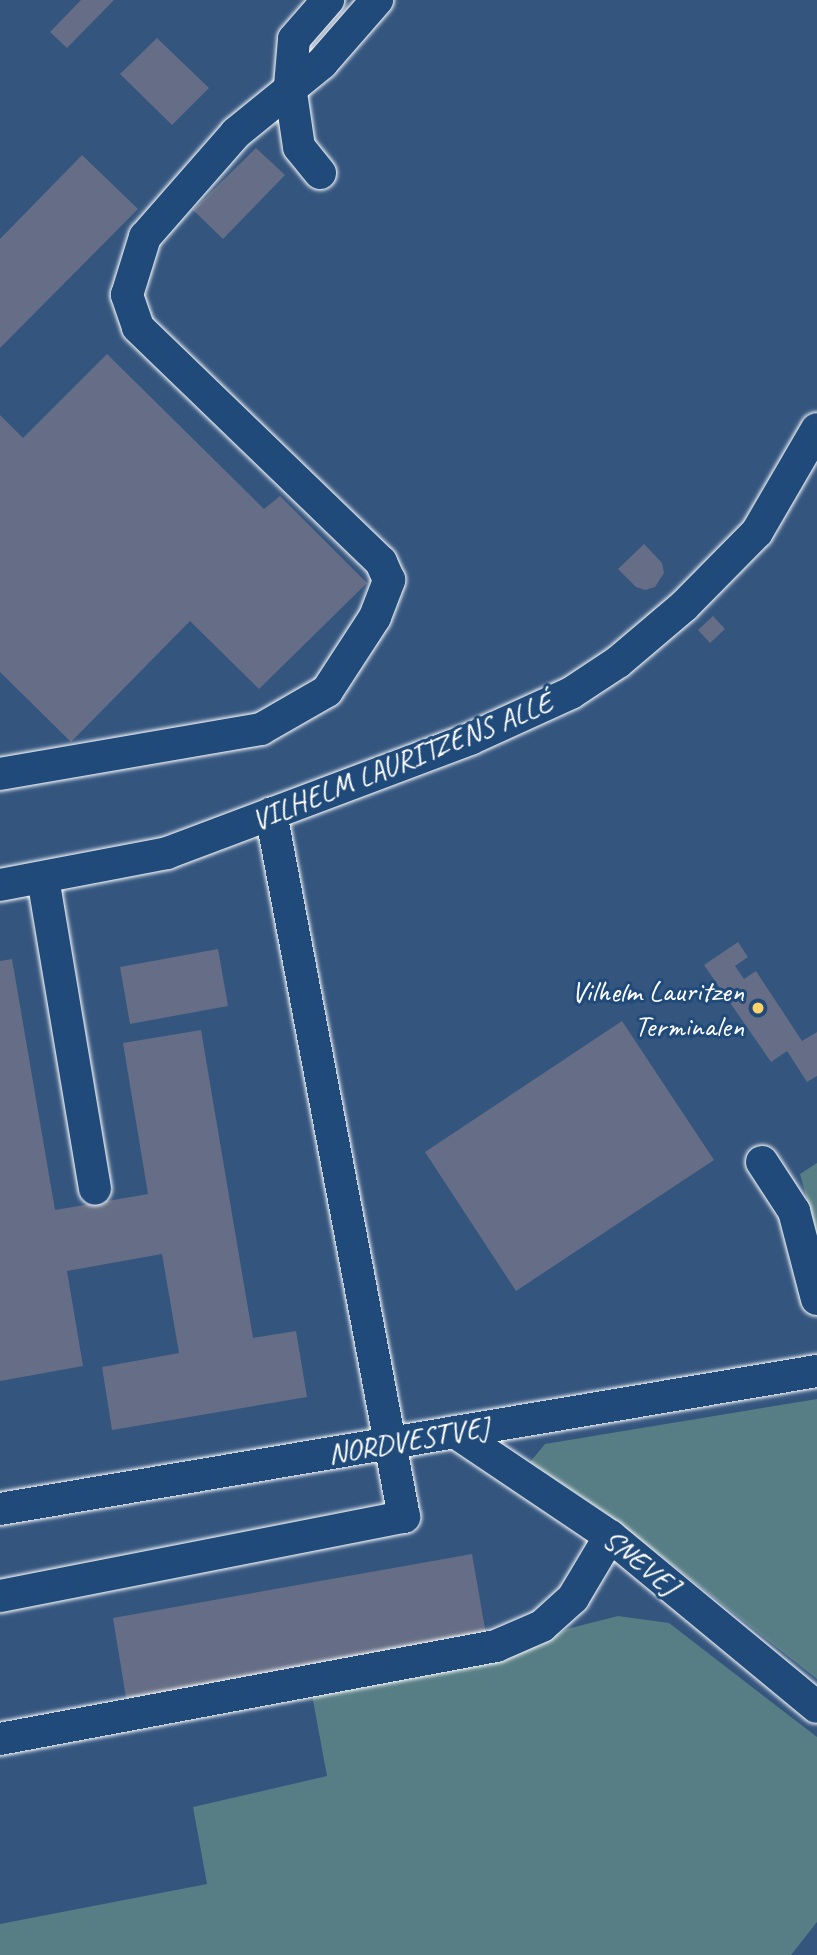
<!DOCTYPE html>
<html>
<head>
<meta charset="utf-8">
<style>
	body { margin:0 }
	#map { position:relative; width:817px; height:1955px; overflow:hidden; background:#1f4a7a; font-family:Caveat,sans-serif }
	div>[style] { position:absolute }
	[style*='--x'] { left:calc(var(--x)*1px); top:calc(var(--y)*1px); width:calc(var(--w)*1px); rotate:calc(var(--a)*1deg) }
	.built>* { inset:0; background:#34557e }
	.green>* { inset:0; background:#577e85 }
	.building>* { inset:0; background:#656e86 }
	.roads { filter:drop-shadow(0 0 2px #fff) drop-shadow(0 0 2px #fff) }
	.minor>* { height:32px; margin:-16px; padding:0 16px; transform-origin:16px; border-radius:16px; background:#1f4a7a }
	.dots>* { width:19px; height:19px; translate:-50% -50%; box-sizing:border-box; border:4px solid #1f4a7a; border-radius:50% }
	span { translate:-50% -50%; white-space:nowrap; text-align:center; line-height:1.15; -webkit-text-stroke:6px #1f4a7a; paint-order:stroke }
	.street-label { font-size:30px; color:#fff }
	.poi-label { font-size:30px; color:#fff }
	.right { translate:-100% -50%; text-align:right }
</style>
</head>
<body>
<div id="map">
	<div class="built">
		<div style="clip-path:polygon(0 0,817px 0,817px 1955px,0 1955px)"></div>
	</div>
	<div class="green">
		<div style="clip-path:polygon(817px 1163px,817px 1236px,800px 1174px)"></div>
		<div style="clip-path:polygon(817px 1399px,817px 1679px,609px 1515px,530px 1462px,545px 1444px)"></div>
		<div style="clip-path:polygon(618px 1616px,669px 1623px,817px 1737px,817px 1922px,791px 1955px,0 1955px,0 1924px,207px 1884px,193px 1807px,327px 1776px,312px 1695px,541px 1645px,567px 1629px)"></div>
	</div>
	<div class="building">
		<div style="clip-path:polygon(81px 0,114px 0,67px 48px,50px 32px)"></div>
		<div style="clip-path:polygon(157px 38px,209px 88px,172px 125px,120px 74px)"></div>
		<div style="clip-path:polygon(256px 148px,285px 175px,223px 239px,193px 210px)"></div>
		<div style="clip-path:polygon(82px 155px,138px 209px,0 348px,0 239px)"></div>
		<div style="clip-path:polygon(107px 354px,264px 509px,280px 496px,367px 583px,259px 689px,190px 621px,71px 742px,0 672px,0 415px,23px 438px)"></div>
		<div style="clip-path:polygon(644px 544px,662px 563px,664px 573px,655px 587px,645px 590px,636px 587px,618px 569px)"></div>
		<div style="clip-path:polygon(713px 616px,725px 629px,710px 643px,698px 630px)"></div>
		<div style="clip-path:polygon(738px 942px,748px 957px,735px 966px,744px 979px,756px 971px,802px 1041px,817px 1032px,817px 1076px,807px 1082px,787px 1051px,771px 1062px,704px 965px)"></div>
		<div style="clip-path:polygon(218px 949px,228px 1006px,130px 1024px,120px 967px)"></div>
		<div style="clip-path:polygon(12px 959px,55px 1210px,148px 1194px,123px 1043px,201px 1030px,253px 1338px,296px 1331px,307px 1397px,112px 1430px,102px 1367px,179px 1353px,162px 1254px,67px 1271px,83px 1366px,0 1381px,0 961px)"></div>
		<div style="clip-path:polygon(622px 1021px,714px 1160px,516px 1291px,425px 1152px)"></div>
		<div style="clip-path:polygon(472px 1554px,487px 1640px,127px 1704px,113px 1618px)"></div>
	</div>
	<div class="roads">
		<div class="minor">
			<div style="--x:320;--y:173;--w:33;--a:-129"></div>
			<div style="--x:299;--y:147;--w:62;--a:-98.4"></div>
			<div style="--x:290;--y:86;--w:47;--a:-85.1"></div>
			<div style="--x:294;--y:39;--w:52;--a:-48.9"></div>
			<div style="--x:0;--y:774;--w:265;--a:-9.8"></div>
			<div style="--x:261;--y:729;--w:76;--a:-29.9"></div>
			<div style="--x:327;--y:691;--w:88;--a:-57"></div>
			<div style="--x:375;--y:617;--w:40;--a:-69"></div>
			<div style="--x:389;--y:580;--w:20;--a:-114"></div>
			<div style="--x:381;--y:562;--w:338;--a:-136"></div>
			<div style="--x:138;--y:327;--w:34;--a:-109"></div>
			<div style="--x:127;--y:295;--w:61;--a:-72.8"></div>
			<div style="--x:145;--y:237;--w:138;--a:-48.8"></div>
			<div style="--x:236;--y:133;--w:111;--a:-39.1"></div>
			<div style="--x:322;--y:63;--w:84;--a:-48.9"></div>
			<div style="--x:43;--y:878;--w:315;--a:80.5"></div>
			<div style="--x:0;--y:885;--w:170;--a:-10.8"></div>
			<div style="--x:167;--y:853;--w:324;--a:-20.6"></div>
			<div style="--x:470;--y:739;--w:111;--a:-24.5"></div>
			<div style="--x:571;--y:693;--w:56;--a:-33.4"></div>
			<div style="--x:618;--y:662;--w:87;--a:-40.3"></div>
			<div style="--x:684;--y:606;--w:104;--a:-45.4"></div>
			<div style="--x:757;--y:532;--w:119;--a:-59.8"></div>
			<div style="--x:762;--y:1162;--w:59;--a:56.9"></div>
			<div style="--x:794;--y:1211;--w:91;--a:75.4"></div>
			<div style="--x:455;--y:1432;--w:187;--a:33.9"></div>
			<div style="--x:610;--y:1536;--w:268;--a:39.6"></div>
			<div style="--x:0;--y:1509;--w:829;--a:-9.59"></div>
			<div style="--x:0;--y:1596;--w:412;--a:-11.1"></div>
			<div style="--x:404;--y:1517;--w:716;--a:-100.7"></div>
			<div style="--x:0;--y:1739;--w:505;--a:-10.62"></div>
			<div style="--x:496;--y:1646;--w:50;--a:-23.5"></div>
			<div style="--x:542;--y:1626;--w:42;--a:-42.1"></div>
			<div style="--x:573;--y:1598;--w:72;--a:-59.2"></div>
		</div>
	</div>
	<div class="dots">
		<div style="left:758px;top:1008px;background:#ffd166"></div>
	</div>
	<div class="street-label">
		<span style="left:402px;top:761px;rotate:-22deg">VILHELM LAURITZENS ALLÉ</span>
		<span style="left:408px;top:1440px;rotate:-10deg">NORDVESTVEJ</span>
		<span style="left:641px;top:1562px;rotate:39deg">SNEVEJ</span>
	</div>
	<div class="poi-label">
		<span class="right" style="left:744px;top:1008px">Vilhelm Lauritzen<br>Terminalen</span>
	</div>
</div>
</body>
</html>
